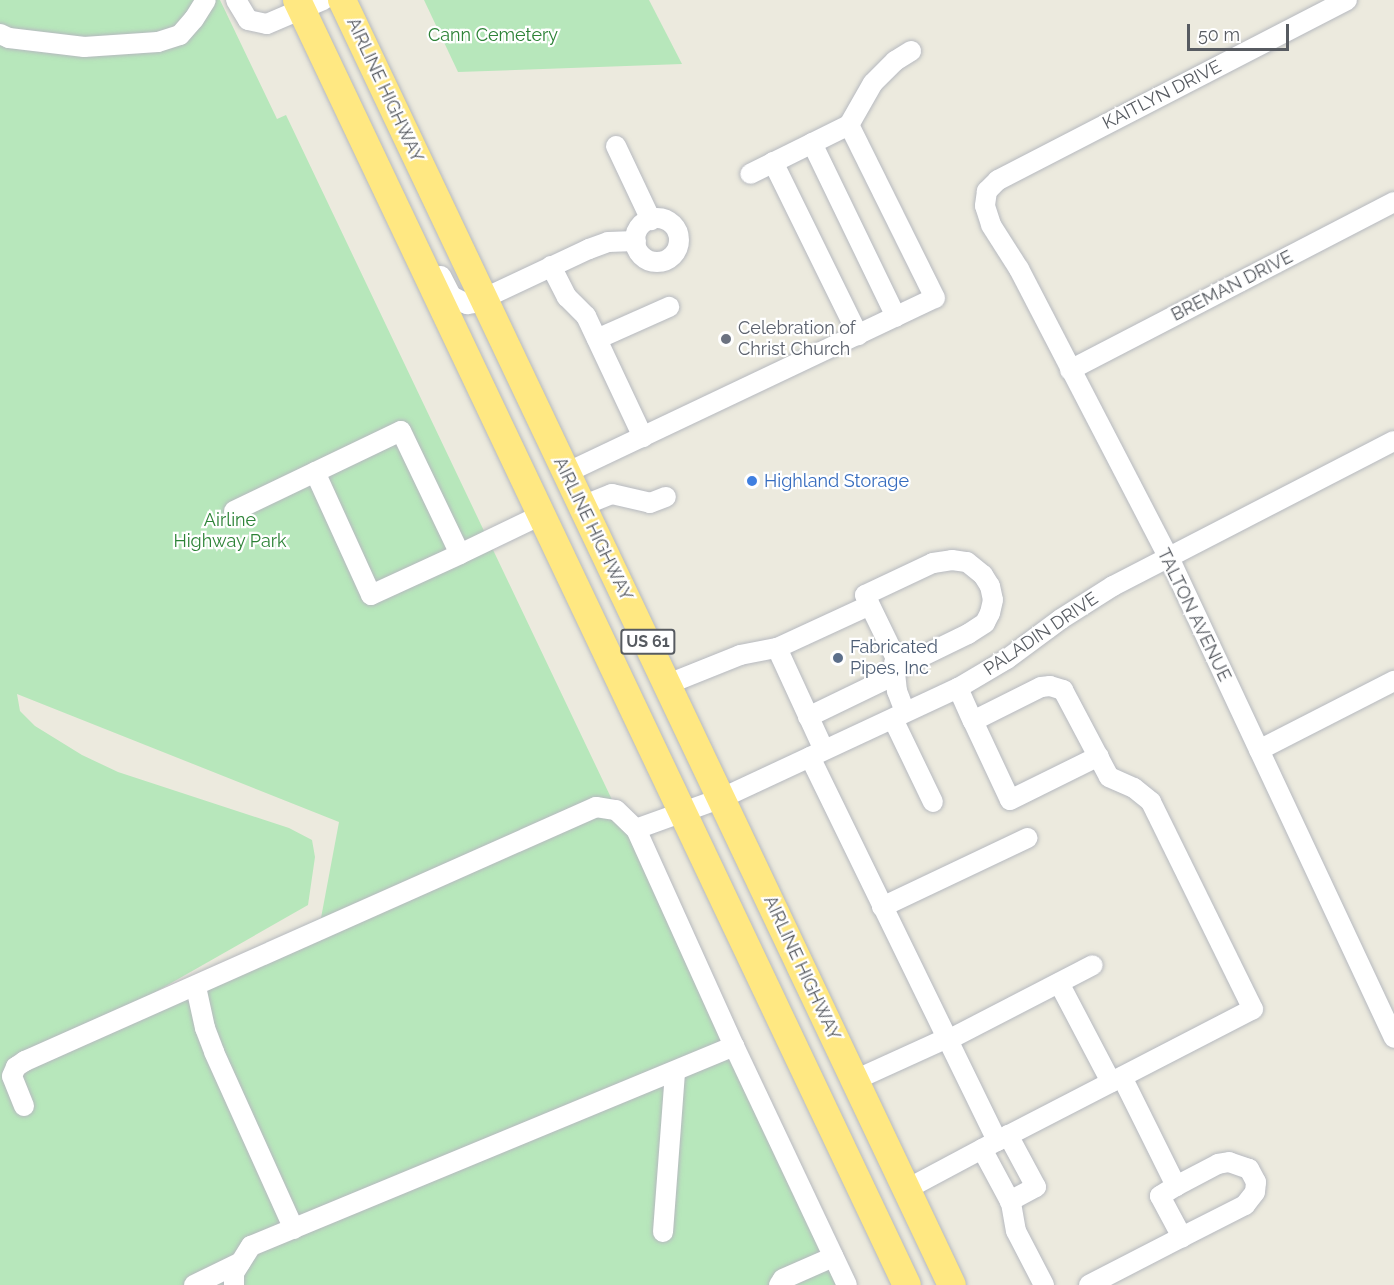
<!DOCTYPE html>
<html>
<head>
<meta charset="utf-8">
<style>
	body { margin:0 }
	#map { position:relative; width:1394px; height:1285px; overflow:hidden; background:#eceade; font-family:Raleway,sans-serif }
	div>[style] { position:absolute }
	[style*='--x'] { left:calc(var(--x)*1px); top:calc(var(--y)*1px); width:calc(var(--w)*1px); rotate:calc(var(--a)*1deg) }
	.green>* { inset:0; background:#b7e7bb }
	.roads { filter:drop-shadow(0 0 2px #b6b9bf) drop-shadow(0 0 2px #b6b9bf) }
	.minor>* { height:20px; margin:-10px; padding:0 10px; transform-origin:10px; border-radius:10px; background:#fff }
	.minor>.ring { margin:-10px; padding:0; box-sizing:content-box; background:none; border:20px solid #fff; border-radius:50% }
	.highway>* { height:28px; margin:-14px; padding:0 14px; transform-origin:14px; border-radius:14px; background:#ffe882 }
	.dots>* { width:16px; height:16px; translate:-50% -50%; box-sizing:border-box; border:3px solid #fff; border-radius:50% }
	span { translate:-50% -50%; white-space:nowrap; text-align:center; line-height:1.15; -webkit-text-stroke:4.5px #fff; paint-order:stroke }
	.shield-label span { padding:2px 4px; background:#fff; border:2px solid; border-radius:4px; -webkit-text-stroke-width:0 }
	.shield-label { font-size:16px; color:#575b61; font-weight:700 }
	.park-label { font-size:18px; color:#2d8337 }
	.street-label { font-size:18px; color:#575b61 }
	.worship-label { font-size:18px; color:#5b616d }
	.left { translate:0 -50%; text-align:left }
	.shop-label { font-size:18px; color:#366cbe }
	.service-label { font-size:18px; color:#4e5e75 }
	.scale { position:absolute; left:1187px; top:24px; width:102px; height:27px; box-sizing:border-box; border:3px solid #575b61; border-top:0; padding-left:8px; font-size:18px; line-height:21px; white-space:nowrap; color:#575b61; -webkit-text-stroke:4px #fff; paint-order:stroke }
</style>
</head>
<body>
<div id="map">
	<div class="green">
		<div style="clip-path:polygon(evenodd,0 0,220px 0,277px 119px,286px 115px,843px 1285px,0 1285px,0 0,17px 694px,339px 822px,321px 918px,136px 1003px,308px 905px,315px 857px,312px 840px,289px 828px,118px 772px,82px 755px,35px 726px,20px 711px,17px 694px)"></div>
		<div style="clip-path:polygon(424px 0,649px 0,682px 64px,458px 72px)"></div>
	</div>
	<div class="roads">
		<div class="minor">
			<div style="--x:236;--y:0;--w:23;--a:59"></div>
			<div style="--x:248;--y:20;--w:19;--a:12"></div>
			<div style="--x:267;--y:24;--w:61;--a:-23.2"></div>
			<div style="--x:1347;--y:0;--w:393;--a:152.7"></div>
			<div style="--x:998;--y:180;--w:16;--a:135"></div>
			<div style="--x:987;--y:191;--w:15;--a:98"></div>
			<div style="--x:985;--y:206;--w:20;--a:72"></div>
			<div style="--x:991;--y:225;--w:52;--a:57.5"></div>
			<div style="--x:1019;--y:269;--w:332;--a:62.6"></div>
			<div style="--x:1172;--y:564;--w:523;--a:64.9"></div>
			<div style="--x:0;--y:34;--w:10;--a:24"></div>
			<div style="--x:9;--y:38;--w:76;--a:6.8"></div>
			<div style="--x:84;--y:47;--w:74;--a:-3.9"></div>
			<div style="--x:158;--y:42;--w:23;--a:-18"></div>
			<div style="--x:180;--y:35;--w:21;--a:-49"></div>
			<div style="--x:194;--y:19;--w:22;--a:-58"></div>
			<div style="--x:849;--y:125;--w:48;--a:-60.3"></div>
			<div style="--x:873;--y:83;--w:31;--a:-45"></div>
			<div style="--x:895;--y:61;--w:19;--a:-32"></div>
			<div style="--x:812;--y:143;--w:193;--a:64.2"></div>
			<div style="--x:616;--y:146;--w:82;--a:64.7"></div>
			<div style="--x:773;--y:162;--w:193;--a:63.8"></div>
			<div class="ring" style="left:635px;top:218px;width:24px;height:24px"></div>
			<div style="--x:551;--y:266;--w:35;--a:63"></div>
			<div style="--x:567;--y:297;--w:27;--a:45"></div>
			<div style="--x:586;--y:316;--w:134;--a:64.8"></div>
			<div style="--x:441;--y:276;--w:22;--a:63"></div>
			<div style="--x:451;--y:296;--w:18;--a:27"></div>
			<div style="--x:467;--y:304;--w:7;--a:-8"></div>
			<div style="--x:474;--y:303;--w:127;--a:-25.2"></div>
			<div style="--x:589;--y:249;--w:20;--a:-20"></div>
			<div style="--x:608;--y:242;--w:28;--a:-2"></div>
			<div style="--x:597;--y:339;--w:79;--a:-24"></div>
			<div style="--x:1070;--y:370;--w:365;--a:-27.4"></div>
			<div style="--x:315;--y:472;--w:135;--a:65.5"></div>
			<div style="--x:371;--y:595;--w:98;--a:-24.7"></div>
			<div style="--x:566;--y:473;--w:408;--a:-25.4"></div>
			<div style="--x:935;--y:298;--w:193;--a:-116.4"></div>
			<div style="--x:849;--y:125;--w:110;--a:153.7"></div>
			<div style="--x:582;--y:506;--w:32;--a:-22"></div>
			<div style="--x:612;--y:494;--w:39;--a:13"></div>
			<div style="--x:650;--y:503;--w:17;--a:-21"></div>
			<div style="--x:234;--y:511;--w:185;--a:-25.6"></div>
			<div style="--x:401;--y:431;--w:136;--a:64.4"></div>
			<div style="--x:460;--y:554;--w:90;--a:-25.7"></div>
			<div style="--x:952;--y:560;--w:15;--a:8"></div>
			<div style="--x:967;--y:562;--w:21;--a:39"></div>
			<div style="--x:983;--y:575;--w:13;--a:58"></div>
			<div style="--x:990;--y:586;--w:14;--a:78"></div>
			<div style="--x:993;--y:600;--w:13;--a:103"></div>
			<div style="--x:990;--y:613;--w:11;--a:117"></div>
			<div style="--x:985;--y:623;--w:20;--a:147"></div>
			<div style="--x:968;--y:634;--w:76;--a:154.1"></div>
			<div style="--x:900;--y:667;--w:80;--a:-115.9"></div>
			<div style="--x:865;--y:595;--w:75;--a:-25.2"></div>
			<div style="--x:933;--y:563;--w:19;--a:-9"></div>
			<div style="--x:777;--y:648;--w:102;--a:-24.8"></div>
			<div style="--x:894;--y:663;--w:28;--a:84"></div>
			<div style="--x:897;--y:691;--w:22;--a:69"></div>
			<div style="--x:668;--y:684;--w:78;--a:-21.9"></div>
			<div style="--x:740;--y:655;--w:38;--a:-11"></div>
			<div style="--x:777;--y:648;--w:112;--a:65.3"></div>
			<div style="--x:958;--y:688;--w:36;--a:66"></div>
			<div style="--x:973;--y:721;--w:76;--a:-26.6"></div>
			<div style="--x:1041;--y:687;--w:9;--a:-6"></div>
			<div style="--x:1050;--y:686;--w:14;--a:17"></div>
			<div style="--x:1063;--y:690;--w:98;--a:62.1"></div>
			<div style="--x:1109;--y:777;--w:27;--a:24"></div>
			<div style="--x:1134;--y:788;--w:22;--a:39"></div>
			<div style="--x:1151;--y:802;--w:231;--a:63.8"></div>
			<div style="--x:1253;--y:1009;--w:288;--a:152.7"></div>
			<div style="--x:808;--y:717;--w:97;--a:-25.8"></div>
			<div style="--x:893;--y:719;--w:92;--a:64.3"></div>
			<div style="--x:973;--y:721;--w:87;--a:64.9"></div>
			<div style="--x:1010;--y:800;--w:99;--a:-26.3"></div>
			<div style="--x:1259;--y:750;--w:152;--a:-27.1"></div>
			<div style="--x:810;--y:757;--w:427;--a:64"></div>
			<div style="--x:997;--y:1141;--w:102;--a:151.9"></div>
			<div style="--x:882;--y:907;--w:161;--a:-25.4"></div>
			<div style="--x:1059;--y:983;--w:112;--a:62.3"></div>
			<div style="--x:196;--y:987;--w:42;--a:77.6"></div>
			<div style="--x:205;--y:1028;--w:26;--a:69"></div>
			<div style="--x:214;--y:1052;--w:194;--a:65.7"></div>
			<div style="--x:946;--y:1041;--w:165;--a:-27.3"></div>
			<div style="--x:734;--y:1046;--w:264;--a:64.7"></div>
			<div style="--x:1122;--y:1077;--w:122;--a:63.6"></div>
			<div style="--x:1176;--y:1186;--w:19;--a:148"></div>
			<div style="--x:1160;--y:1196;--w:47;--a:61.8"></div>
			<div style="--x:1182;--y:1237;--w:71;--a:-26.9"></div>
			<div style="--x:1245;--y:1205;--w:16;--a:-52"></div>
			<div style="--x:1255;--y:1192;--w:10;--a:-84"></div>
			<div style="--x:1256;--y:1182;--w:15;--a:-118"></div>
			<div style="--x:1249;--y:1169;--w:21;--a:-161"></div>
			<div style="--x:1229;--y:1162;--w:11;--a:170"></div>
			<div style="--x:1218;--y:1164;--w:47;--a:152.4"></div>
			<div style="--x:855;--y:1080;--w:99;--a:-24.5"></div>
			<div style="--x:24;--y:1106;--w:32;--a:-112"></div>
			<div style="--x:12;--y:1076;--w:10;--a:-66"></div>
			<div style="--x:16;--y:1067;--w:11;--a:-34"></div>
			<div style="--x:25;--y:1061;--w:625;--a:-23.98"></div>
			<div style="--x:596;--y:807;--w:20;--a:9"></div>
			<div style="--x:616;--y:810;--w:28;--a:44"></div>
			<div style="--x:1008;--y:1135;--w:59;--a:61.7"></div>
			<div style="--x:1036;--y:1187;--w:30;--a:152"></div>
			<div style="--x:982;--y:1149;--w:61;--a:61.8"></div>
			<div style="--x:1011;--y:1203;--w:28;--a:80"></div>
			<div style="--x:1016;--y:1231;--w:61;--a:62.6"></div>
			<div style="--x:663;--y:1232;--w:160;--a:-85.7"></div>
			<div style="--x:194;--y:1285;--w:52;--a:-26.1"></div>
			<div style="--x:234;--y:1285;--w:12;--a:-90"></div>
			<div style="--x:234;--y:1273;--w:32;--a:-58"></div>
			<div style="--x:251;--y:1246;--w:523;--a:-22.49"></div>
			<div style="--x:734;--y:1046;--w:238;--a:-114.3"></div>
			<div style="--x:636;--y:829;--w:91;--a:-19.8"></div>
			<div style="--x:722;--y:798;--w:260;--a:-25"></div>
			<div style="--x:958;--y:688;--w:57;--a:-30.6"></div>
			<div style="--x:1007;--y:659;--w:67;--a:-36.5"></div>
			<div style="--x:1061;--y:619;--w:62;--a:-32.4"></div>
			<div style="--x:1113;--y:586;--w:316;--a:-27.3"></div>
			<div style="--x:779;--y:1285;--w:7;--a:-56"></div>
			<div style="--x:783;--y:1279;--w:55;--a:-23.7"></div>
			<div style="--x:1089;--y:1285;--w:105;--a:-27.3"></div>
		</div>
		<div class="highway">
			<div style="--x:297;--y:0;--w:1422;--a:64.61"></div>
			<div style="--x:342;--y:0;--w:1422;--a:64.61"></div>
		</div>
	</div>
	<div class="dots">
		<div style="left:726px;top:339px;background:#6b7280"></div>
		<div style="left:752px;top:481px;background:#3f7fe0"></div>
		<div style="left:838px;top:658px;background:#5c6f8a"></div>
	</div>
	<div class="shield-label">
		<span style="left:648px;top:642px">US 61</span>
	</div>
	<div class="park-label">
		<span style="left:493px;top:35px">Cann Cemetery</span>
		<span style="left:230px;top:531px">Airline<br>Highway Park</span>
	</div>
	<div class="street-label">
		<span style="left:385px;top:90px;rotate:65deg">AIRLINE HIGHWAY</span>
		<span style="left:1162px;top:95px;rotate:-27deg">KAITLYN DRIVE</span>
		<span style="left:1232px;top:286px;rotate:-27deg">BREMAN DRIVE</span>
		<span style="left:593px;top:529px;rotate:64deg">AIRLINE HIGHWAY</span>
		<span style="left:1194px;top:615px;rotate:64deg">TALTON AVENUE</span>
		<span style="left:1041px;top:634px;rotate:-34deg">PALADIN DRIVE</span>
		<span style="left:802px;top:968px;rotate:65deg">AIRLINE HIGHWAY</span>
	</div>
	<div class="worship-label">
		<span class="left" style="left:738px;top:339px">Celebration of<br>Christ Church</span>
	</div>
	<div class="shop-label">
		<span class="left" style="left:764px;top:481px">Highland Storage</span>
	</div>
	<div class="service-label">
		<span class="left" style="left:850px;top:658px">Fabricated<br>Pipes, Inc</span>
	</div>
	<div class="scale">50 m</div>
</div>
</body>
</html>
